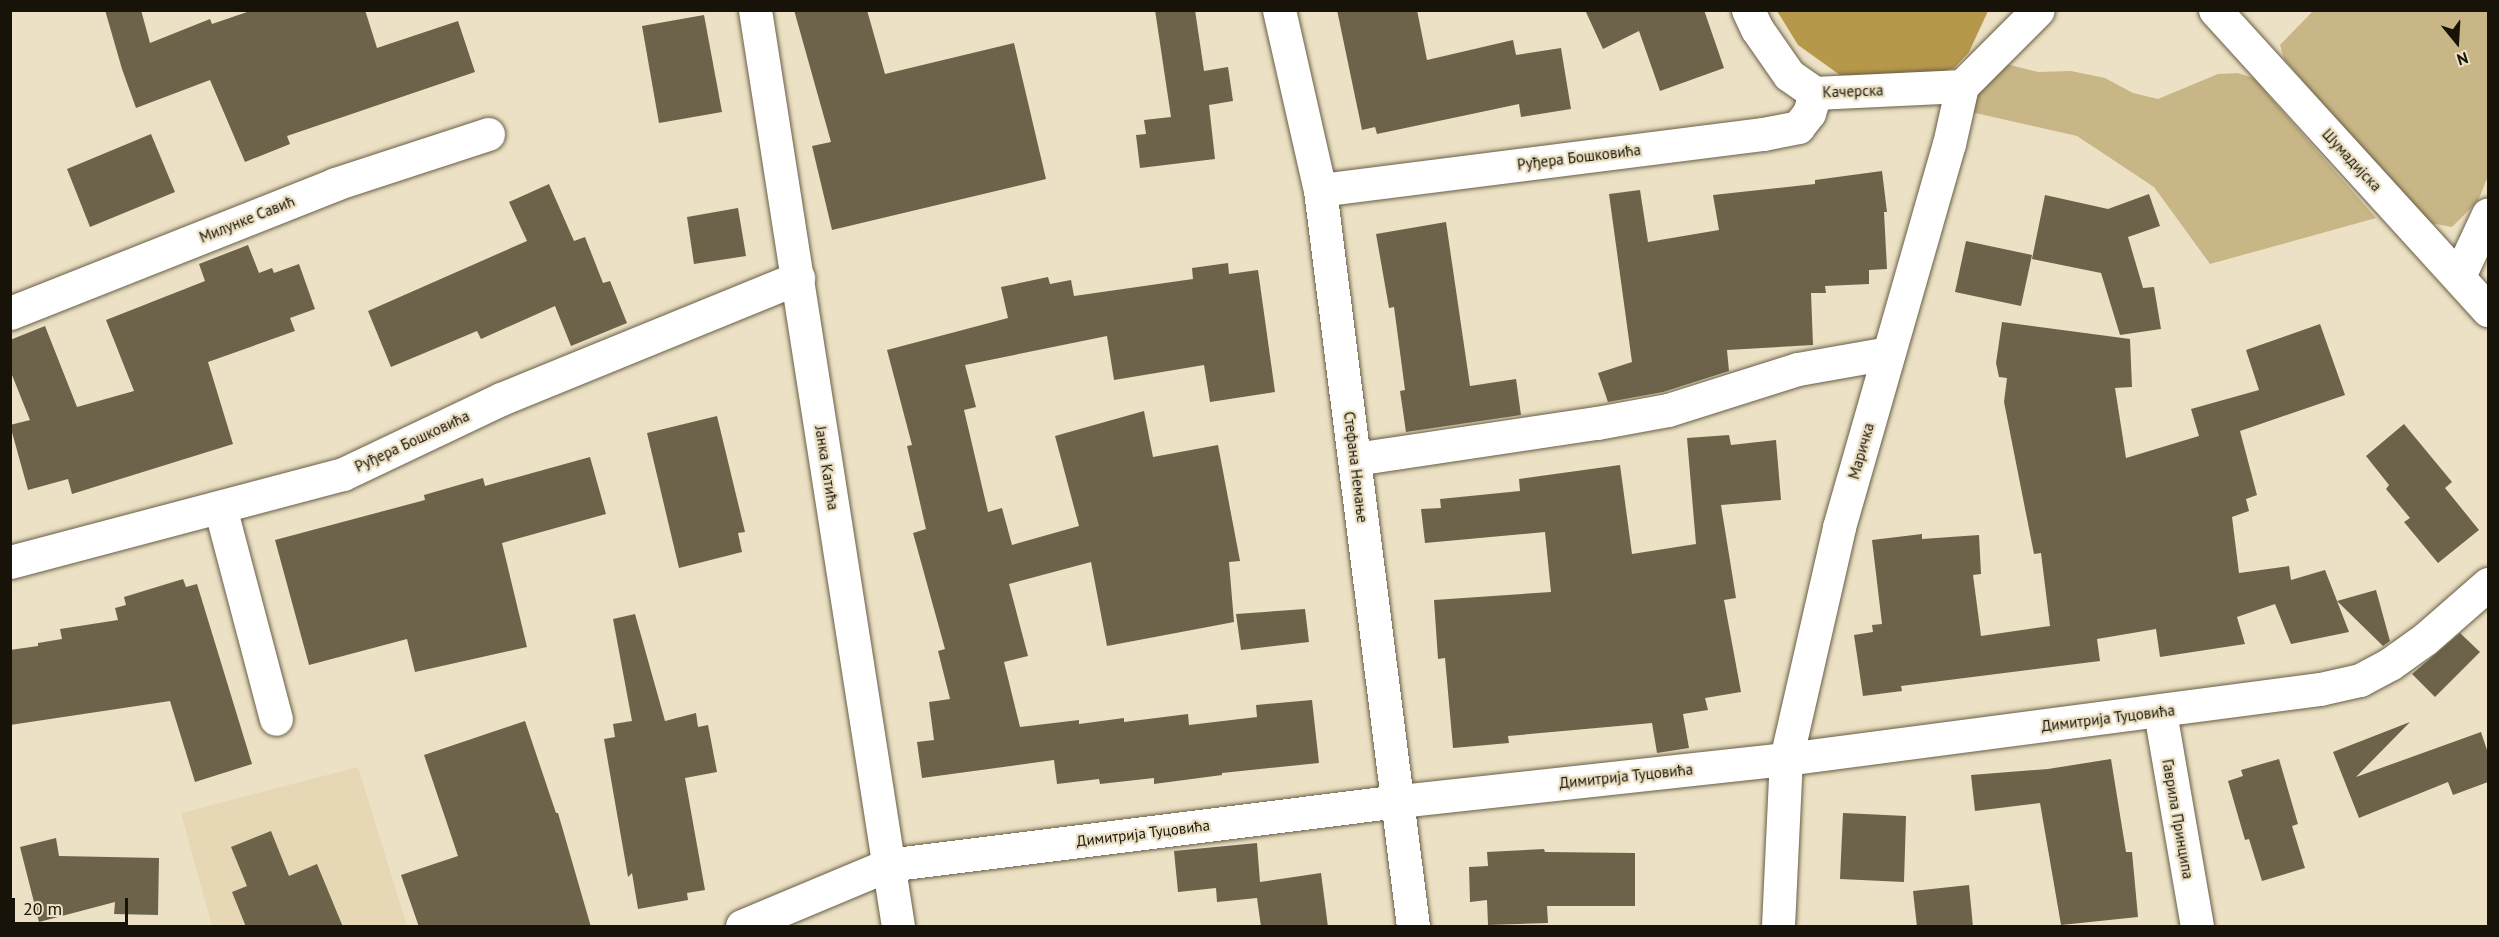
<!DOCTYPE html>
<html>
<head>
<meta charset="utf-8">
<style>
	body { margin:0 }
	#map { position:relative; width:2499px; height:937px; overflow:hidden; background:#ece1c4; font-family:"PT Sans",sans-serif }
	div>[style] { position:absolute }
	[style*='--x'] { left:calc(var(--x)*1px); top:calc(var(--y)*1px); width:calc(var(--w)*1px); rotate:calc(var(--a)*1deg) }
	.built>* { inset:0; background:#e6d8b4 }
	.green>* { inset:0; background:#c9b686 }
	.forest>* { inset:0; background:#b6984b }
	.building>* { inset:0; background:#6d634a }
	.roads { filter:drop-shadow(0 0 2px #685e46) drop-shadow(0 0 2px #685e46) }
	.street>* { height:33px; margin:-16.5px; padding:0 16.5px; transform-origin:16.5px; border-radius:16.5px; background:#fff }
	span { translate:-50% -50%; white-space:nowrap; text-align:center; line-height:1.15; -webkit-text-stroke:4.5px #ece1c4; paint-order:stroke }
	.street-label { font-size:15px; color:#171309 }
	.frame { position:absolute; inset:0; border:12px solid #171309; pointer-events:none }
	.north { position:absolute; left:2427px; top:12px; width:60px; height:60px; -webkit-text-stroke:4px #ece1c4; paint-order:stroke; rotate:162deg; font-size:16px; font-weight:700; line-height:24px; text-align:center; color:#171309 }
	.north::after { content:''; display:block; margin:auto; width:21px; height:27px; background:#171309; clip-path:polygon(50% 0,100% 100%,50% 72%,0 100%) }
	.scale { position:absolute; left:12px; top:898px; width:116px; height:27px; box-sizing:border-box; border:3px solid #171309; border-top:0; padding-left:8px; font-size:18px; line-height:21px; white-space:nowrap; color:#171309; -webkit-text-stroke:4px #ece1c4; paint-order:stroke }
</style>
</head>
<body>
<div id="map">
	<div class="built">
		<div style="clip-path:polygon(358px 767px,407px 926px,212px 926px,181px 813px)"></div>
	</div>
	<div class="green">
		<div style="clip-path:polygon(2313px 11px,2488px 11px,2488px 176px,2478px 201px,2452px 227px,2424px 222px,2284px 59px,2280px 45px)"></div>
		<div style="clip-path:polygon(2002px 63px,2038px 72px,2071px 71px,2105px 78px,2133px 93px,2158px 99px,2218px 74px,2238px 73px,2253px 78px,2376px 218px,2210px 264px,2154px 187px,2077px 136px,1971px 112px,1973px 97px)"></div>
	</div>
	<div class="forest">
		<div style="clip-path:polygon(1777px 11px,1988px 11px,1969px 52px,1954px 68px,1932px 75px,1881px 79px,1840px 75px,1798px 45px)"></div>
	</div>
	<div class="building">
		<div style="clip-path:polygon(105px 10px,141px 10px,150px 43px,210px 19px,212px 24px,253px 10px,365px 10px,377px 48px,458px 21px,475px 72px,287px 136px,290px 144px,245px 162px,210px 80px,136px 108px,122px 69px)"></div>
		<div style="clip-path:polygon(794px 10px,867px 10px,885px 74px,1014px 43px,1046px 179px,832px 230px,812px 146px,831px 142px)"></div>
		<div style="clip-path:polygon(1155px 10px,1195px 10px,1204px 71px,1228px 67px,1233px 101px,1209px 105px,1215px 159px,1140px 168px,1136px 135px,1146px 134px,1144px 120px,1171px 117px)"></div>
		<div style="clip-path:polygon(1337px 10px,1417px 10px,1427px 60px,1513px 40px,1516px 55px,1561px 48px,1571px 109px,1521px 117px,1519px 104px,1377px 134px,1375px 127px,1362px 130px)"></div>
		<div style="clip-path:polygon(1585px 10px,1704px 10px,1724px 68px,1660px 91px,1639px 31px,1603px 49px)"></div>
		<div style="clip-path:polygon(704px 15px,722px 112px,659px 123px,642px 26px)"></div>
		<div style="clip-path:polygon(151px 134px,175px 192px,90px 227px,67px 169px)"></div>
		<div style="clip-path:polygon(1882px 171px,1887px 212px,1884px 212px,1887px 269px,1869px 270px,1869px 284px,1825px 286px,1826px 293px,1811px 293px,1813px 345px,1727px 350px,1729px 371px,1663px 392px,1608px 402px,1598px 373px,1632px 362px,1609px 194px,1640px 190px,1648px 242px,1719px 230px,1713px 195px,1815px 184px,1815px 180px)"></div>
		<div style="clip-path:polygon(549px 184px,574px 241px,585px 237px,603px 283px,610px 281px,627px 323px,571px 346px,555px 306px,481px 339px,477px 331px,391px 367px,368px 311px,527px 241px,509px 202px)"></div>
		<div style="clip-path:polygon(2149px 194px,2160px 226px,2128px 237px,2143px 288px,2154px 287px,2161px 329px,2120px 335px,2101px 273px,2032px 259px,2045px 195px,2108px 209px)"></div>
		<div style="clip-path:polygon(738px 208px,746px 256px,694px 264px,687px 217px)"></div>
		<div style="clip-path:polygon(1446px 222px,1470px 386px,1516px 379px,1521px 415px,1406px 432px,1400px 391px,1405px 390px,1394px 307px,1389px 308px,1376px 234px)"></div>
		<div style="clip-path:polygon(1966px 241px,2032px 255px,2021px 306px,1955px 292px)"></div>
		<div style="clip-path:polygon(248px 245px,259px 273px,272px 268px,274px 273px,299px 264px,315px 309px,290px 318px,295px 331px,208px 362px,233px 444px,72px 494px,68px 479px,28px 490px,10px 425px,30px 420px,10px 370px,10px 340px,45px 326px,77px 407px,134px 391px,106px 320px,205px 281px,199px 264px)"></div>
		<div style="clip-path:polygon(1228px 263px,1229px 274px,1258px 270px,1275px 392px,1210px 402px,1204px 365px,1114px 380px,1107px 336px,965px 365px,976px 407px,964px 410px,988px 512px,1002px 508px,1012px 545px,1079px 526px,1055px 436px,1144px 411px,1153px 457px,1218px 445px,1240px 561px,1229px 562px,1234px 622px,1107px 646px,1091px 562px,1009px 584px,1028px 656px,1004px 662px,1020px 727px,1079px 720px,1079px 724px,1124px 718px,1124px 722px,1188px 714px,1189px 725px,1257px 717px,1256px 705px,1312px 700px,1319px 763px,1222px 773px,1222px 775px,1154px 784px,1154px 778px,1100px 784px,1099px 779px,1057px 784px,1054px 760px,922px 778px,917px 742px,934px 740px,929px 702px,950px 699px,938px 651px,945px 649px,913px 533px,926px 529px,907px 446px,912px 445px,887px 350px,1008px 318px,1001px 287px,1048px 277px,1050px 284px,1071px 280px,1074px 296px,1193px 279px,1192px 268px)"></div>
		<div style="clip-path:polygon(2002px 322px,2130px 339px,2132px 387px,2115px 388px,2126px 458px,2199px 436px,2191px 409px,2259px 390px,2246px 350px,2320px 324px,2345px 395px,2240px 431px,2257px 495px,2246px 499px,2249px 511px,2232px 517px,2239px 573px,2289px 566px,2291px 580px,2325px 570px,2349px 632px,2291px 644px,2275px 604px,2237px 617px,2245px 644px,2160px 657px,2156px 629px,2097px 639px,2100px 661px,1901px 686px,1902px 691px,1863px 696px,1854px 635px,1873px 632px,1872px 625px,1882px 624px,1872px 540px,1922px 534px,1922px 539px,1979px 535px,1981px 574px,1973px 575px,1981px 636px,2050px 626px,2041px 553px,2034px 554px,2004px 402px,2007px 378px,1999px 377px,1996px 363px)"></div>
		<div style="clip-path:polygon(717px 416px,745px 532px,738px 533px,742px 552px,679px 568px,647px 433px)"></div>
		<div style="clip-path:polygon(2404px 424px,2452px 482px,2445px 488px,2479px 530px,2438px 563px,2404px 522px,2410px 518px,2386px 489px,2389px 485px,2366px 456px)"></div>
		<div style="clip-path:polygon(1729px 435px,1731px 445px,1776px 440px,1781px 500px,1721px 505px,1736px 598px,1724px 600px,1741px 692px,1705px 698px,1708px 710px,1683px 714px,1689px 748px,1657px 753px,1652px 723px,1508px 736px,1509px 743px,1453px 748px,1445px 658px,1438px 659px,1434px 600px,1551px 592px,1545px 532px,1425px 543px,1421px 509px,1441px 508px,1440px 499px,1520px 491px,1519px 479px,1620px 465px,1632px 554px,1696px 544px,1687px 438px)"></div>
		<div style="clip-path:polygon(590px 457px,606px 514px,502px 543px,527px 647px,415px 672px,407px 639px,309px 665px,275px 540px,425px 500px,424px 495px,483px 478px,485px 486px)"></div>
		<div style="clip-path:polygon(183px 579px,186px 587px,197px 584px,252px 764px,195px 782px,170px 701px,10px 725px,10px 650px,38px 646px,38px 643px,62px 639px,60px 629px,118px 620px,115px 608px,126px 605px,124px 597px)"></div>
		<div style="clip-path:polygon(2376px 590px,2390px 641px,2383px 646px,2337px 601px)"></div>
		<div style="clip-path:polygon(1305px 609px,1309px 642px,1241px 650px,1236px 614px)"></div>
		<div style="clip-path:polygon(635px 614px,665px 721px,696px 713px,698px 727px,708px 725px,717px 772px,685px 778px,705px 890px,687px 893px,688px 900px,638px 909px,632px 873px,628px 877px,604px 739px,615px 737px,613px 724px,632px 721px,613px 619px)"></div>
		<div style="clip-path:polygon(2460px 633px,2480px 652px,2435px 697px,2412px 674px)"></div>
		<div style="clip-path:polygon(525px 721px,556px 813px,558px 813px,591px 927px,419px 927px,401px 875px,458px 856px,424px 755px)"></div>
		<div style="clip-path:polygon(2410px 722px,2356px 777px,2481px 732px,2488px 753px,2488px 782px,2453px 795px,2448px 782px,2359px 818px,2333px 752px)"></div>
		<div style="clip-path:polygon(2111px 759px,2126px 852px,2132px 852px,2138px 917px,2061px 925px,2040px 803px,1975px 811px,1971px 775px,2048px 769px)"></div>
		<div style="clip-path:polygon(2279px 759px,2298px 824px,2292px 826px,2305px 868px,2262px 881px,2249px 839px,2245px 840px,2228px 781px,2243px 776px,2241px 770px)"></div>
		<div style="clip-path:polygon(1843px 813px,1906px 816px,1904px 882px,1840px 879px)"></div>
		<div style="clip-path:polygon(271px 831px,289px 876px,317px 864px,343px 927px,246px 927px,232px 892px,247px 886px,231px 847px)"></div>
		<div style="clip-path:polygon(56px 838px,59px 856px,159px 858px,158px 915px,114px 914px,115px 902px,39px 922px,20px 847px)"></div>
		<div style="clip-path:polygon(1257px 843px,1260px 882px,1321px 873px,1328px 927px,1261px 927px,1257px 898px,1217px 902px,1216px 888px,1178px 892px,1174px 851px)"></div>
		<div style="clip-path:polygon(1544px 849px,1545px 852px,1635px 853px,1635px 906px,1547px 906px,1548px 923px,1488px 925px,1487px 900px,1470px 902px,1469px 867px,1488px 866px,1487px 852px)"></div>
		<div style="clip-path:polygon(1969px 885px,1973px 927px,1917px 927px,1913px 891px)"></div>
	</div>
	<div class="roads">
		<div class="street">
			<div style="--x:755;--y:10;--w:927;--a:81.13"></div>
			<div style="--x:1279;--y:10;--w:185;--a:77.2"></div>
			<div style="--x:1320;--y:190;--w:742;--a:82.8"></div>
			<div style="--x:1748;--y:10;--w:21;--a:65"></div>
			<div style="--x:1757;--y:29;--w:56;--a:55.2"></div>
			<div style="--x:1789;--y:75;--w:32;--a:35"></div>
			<div style="--x:1815;--y:93;--w:147;--a:-2.7"></div>
			<div style="--x:2215;--y:10;--w:406;--a:47.7"></div>
			<div style="--x:1320;--y:190;--w:447;--a:-7.2"></div>
			<div style="--x:1763;--y:134;--w:36;--a:-11"></div>
			<div style="--x:1798;--y:127;--w:18;--a:-52"></div>
			<div style="--x:1809;--y:113;--w:21;--a:-73"></div>
			<div style="--x:2459;--y:276;--w:68;--a:-64.9"></div>
			<div style="--x:10;--y:313;--w:350;--a:-21.6"></div>
			<div style="--x:335;--y:184;--w:161;--a:-18.1"></div>
			<div style="--x:1355;--y:459;--w:245;--a:-8.5"></div>
			<div style="--x:1597;--y:423;--w:72;--a:-10.4"></div>
			<div style="--x:1668;--y:410;--w:136;--a:-17.5"></div>
			<div style="--x:1798;--y:369;--w:92;--a:-10"></div>
			<div style="--x:220;--y:507;--w:219;--a:75.2"></div>
			<div style="--x:10;--y:562;--w:344;--a:-14.8"></div>
			<div style="--x:343;--y:474;--w:175;--a:-25.4"></div>
			<div style="--x:501;--y:399;--w:321;--a:-22.2"></div>
			<div style="--x:2160;--y:712;--w:217;--a:80.2"></div>
			<div style="--x:742;--y:926;--w:158;--a:-22.7"></div>
			<div style="--x:888;--y:865;--w:515;--a:-7.14"></div>
			<div style="--x:1399;--y:801;--w:389;--a:-6.2"></div>
			<div style="--x:1786;--y:759;--w:539;--a:-7.47"></div>
			<div style="--x:2320;--y:689;--w:41;--a:-12.7"></div>
			<div style="--x:2360;--y:680;--w:34;--a:-28"></div>
			<div style="--x:2390;--y:664;--w:43;--a:-35.5"></div>
			<div style="--x:2425;--y:639;--w:84;--a:-41.1"></div>
			<div style="--x:1778;--y:926;--w:167;--a:-87.3"></div>
			<div style="--x:1786;--y:759;--w:238;--a:-77.1"></div>
			<div style="--x:1839;--y:527;--w:398;--a:-74"></div>
			<div style="--x:1949;--y:144;--w:59;--a:-77.4"></div>
			<div style="--x:1962;--y:86;--w:107;--a:-45"></div>
		</div>
	</div>
	<div class="street-label">
		<span style="left:1853px;top:91px;rotate:-2deg">Качерска</span>
		<span style="left:1579px;top:157px;rotate:-7deg">Руђера Бошковића</span>
		<span style="left:2352px;top:160px;rotate:47deg">Шумадијска</span>
		<span style="left:247px;top:219px;rotate:-22deg">Милунке Савић</span>
		<span style="left:412px;top:441px;rotate:-25deg">Руђера Бошковића</span>
		<span style="left:1861px;top:451px;rotate:-74deg">Маричка</span>
		<span style="left:1356px;top:467px;rotate:83deg">Стефана Немање</span>
		<span style="left:827px;top:468px;rotate:81deg">Јанка Катића</span>
		<span style="left:2108px;top:718px;rotate:-7deg">Димитрија Туцовића</span>
		<span style="left:1626px;top:776px;rotate:-6deg">Димитрија Туцовића</span>
		<span style="left:2178px;top:819px;rotate:80deg">Гаврила Принципа</span>
		<span style="left:1143px;top:833px;rotate:-7deg">Димитрија Туцовића</span>
	</div>
	<div class="frame"></div>
	<div class="north">N</div>
	<div class="scale">20 m</div>
</div>
</body>
</html>
